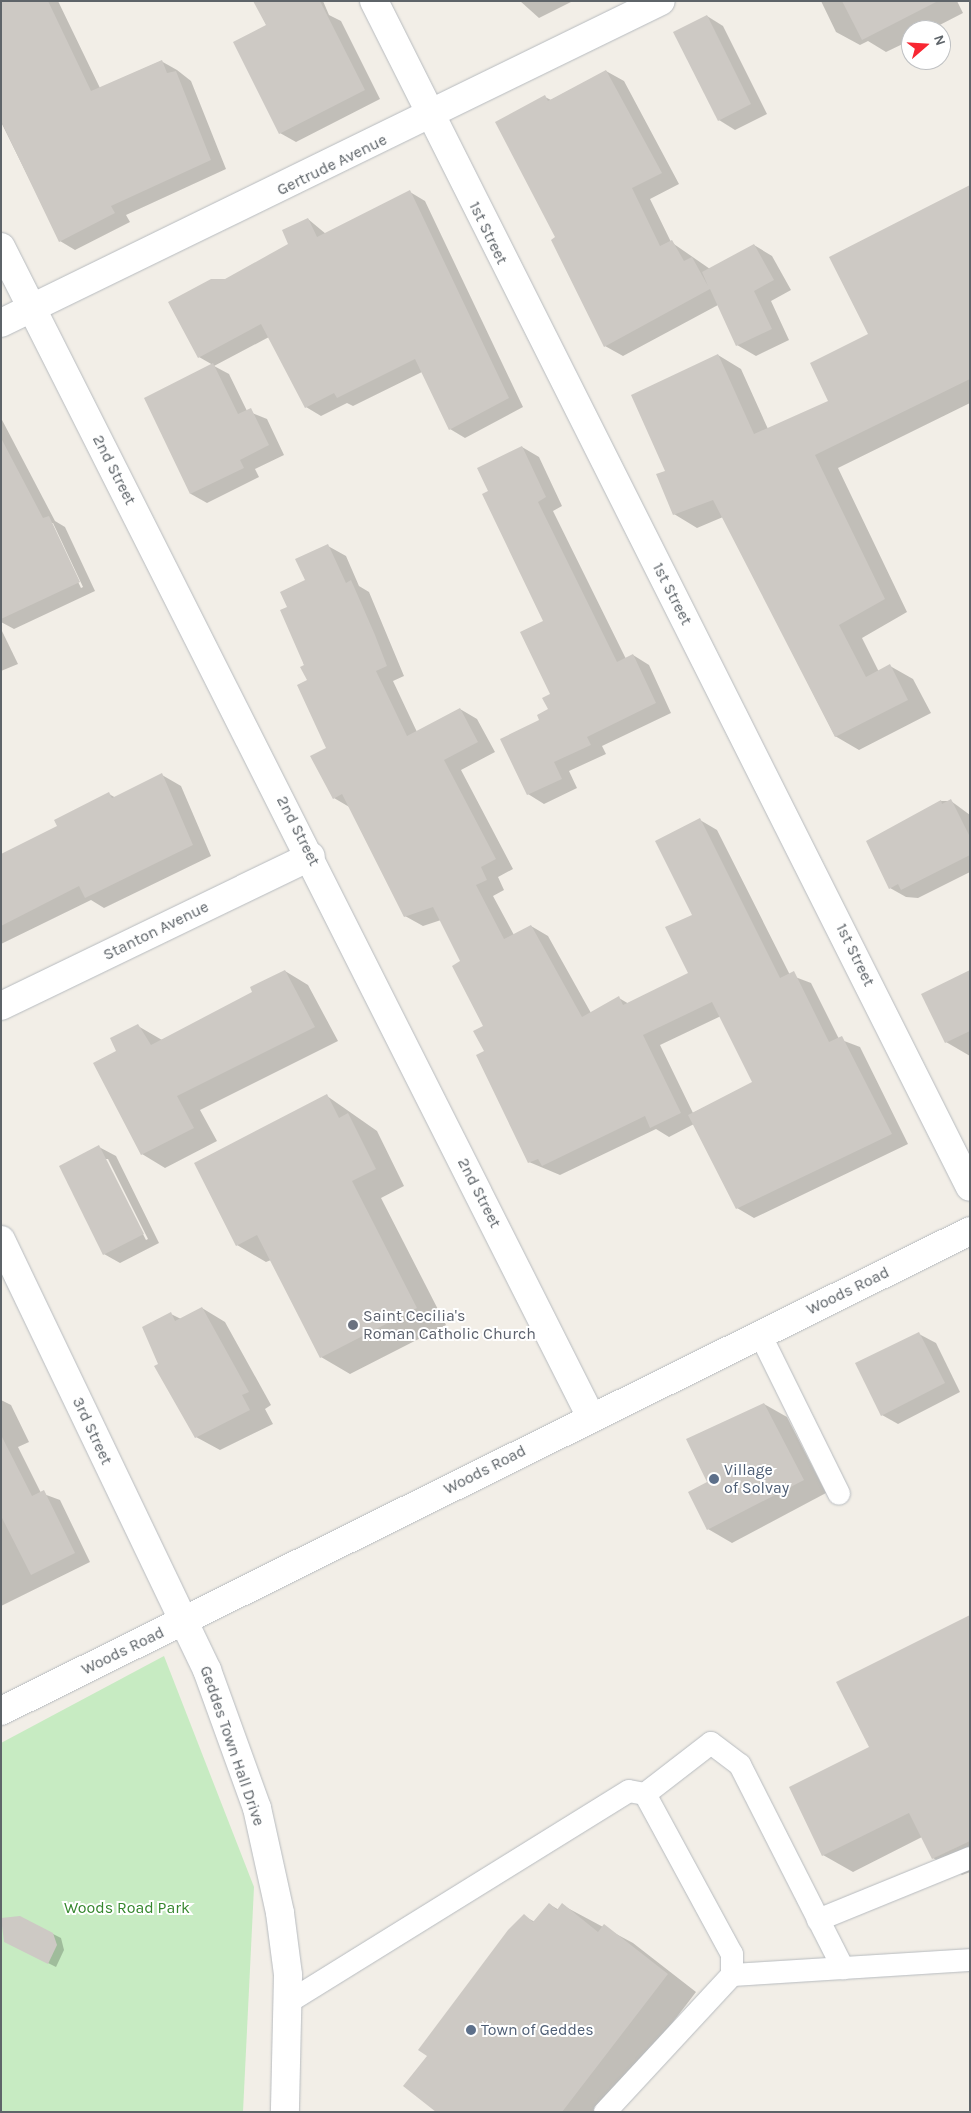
<!DOCTYPE html>
<html>
<head>
<meta charset="utf-8">
<style>
	body { margin:0 }
	#map { position:relative; width:971px; height:2113px; overflow:hidden; background:#f2eee7; font-family:Karla,sans-serif }
	div>[style] { position:absolute }
	[style*='--x'] { left:calc(var(--x)*1px); top:calc(var(--y)*1px); width:calc(var(--w)*1px); rotate:calc(var(--a)*1deg) }
	.green>* { inset:0; background:#c7ebc2 }
	.shadow>* { inset:0; background:#0003 }
	.building>* { inset:0; background:#cdc9c4 }
	.roads { filter:drop-shadow(0 0 1px #b7bbbf) drop-shadow(0 0 1px #b7bbbf) }
	.lane>* { height:22px; margin:-11px; padding:0 11px; transform-origin:11px; border-radius:11px; background:#fff }
	.street>* { height:28px; margin:-14px; padding:0 14px; transform-origin:14px; border-radius:14px; background:#fff }
	.dots>* { width:14px; height:14px; translate:-50% -50%; box-sizing:border-box; border:2px solid #fff; border-radius:50% }
	span { translate:-50% -50%; white-space:nowrap; text-align:center; line-height:1.15; -webkit-text-stroke:4px #fff; paint-order:stroke }
	.street-label { font-size:16px; color:#5e6469 }
	.worship-label { font-size:16px; color:#5b616d }
	.left { translate:0 -50%; text-align:left }
	.service-label { font-size:16px; color:#4e5e75 }
	.park-label { font-size:16px; color:#36872e }
	.frame { position:absolute; inset:0; border:2px solid #5e6469; pointer-events:none }
	.north { position:absolute; left:901px; top:20px; width:50px; height:50px; box-sizing:border-box; background:#fff; border:1px solid #bfc1c3; border-radius:50%; rotate:71deg; font-size:14px; font-weight:700; line-height:20px; text-align:center; color:#5e6469 }
	.north::after { content:''; display:block; margin:auto; width:18px; height:22px; background:#f82732; clip-path:polygon(50% 0,100% 100%,50% 72%,0 100%) }
</style>
</head>
<body>
<div id="map">
	<div class="green">
		<div style="clip-path:polygon(164px 1656px,254px 1887px,243px 2112px,1px 2112px,1px 1743px)"></div>
	</div>
	<div class="shadow">
		<div style="clip-path:polygon(1px 1px,58px 1px,100px 88px,161px 61px,177px 70px,191px 81px,226px 169px,126px 215px,130px 222px,75px 250px,60px 241px,1px 122px)"></div>
		<div style="clip-path:polygon(255px 1px,323px 1px,329px 15px,341px 21px,380px 99px,296px 142px,280px 133px,267px 26px)"></div>
		<div style="clip-path:polygon(520px 1px,573px 1px,539px 18px)"></div>
		<div style="clip-path:polygon(821px 1px,957px 1px,963px 13px,930px 30px,911px 30px,911px 40px,886px 52px,868px 41px,860px 45px,836px 32px)"></div>
		<div style="clip-path:polygon(707px 16px,723px 26px,767px 114px,735px 130px,719px 120px,675px 33px)"></div>
		<div style="clip-path:polygon(606px 71px,624px 81px,679px 184px,650px 199px,671px 242px,710px 269px,754px 245px,772px 256px,791px 290px,771px 301px,789px 340px,756px 356px,737px 345px,718px 305px,623px 356px,605px 346px,556px 238px,545px 97px,551px 100px)"></div>
		<div style="clip-path:polygon(970px 187px,970px 403px,838px 468px,907px 612px,862px 638px,879px 672px,890px 666px,913px 679px,931px 713px,859px 750px,835px 736px,723px 517px,697px 528px,674px 514px,667px 472px,718px 355px,741px 369px,768px 429px,830px 402px,870px 335px)"></div>
		<div style="clip-path:polygon(410px 192px,425px 201px,523px 407px,465px 438px,450px 429px,422px 372px,353px 406px,347px 403px,321px 416px,306px 407px,269px 337px,214px 366px,229px 374px,247px 411px,267px 419px,284px 455px,255px 469px,259px 477px,207px 503px,191px 494px,146px 398px,213px 365px,199px 357px,225px 280px,290px 245px,308px 219px,326px 234px)"></div>
		<div style="clip-path:polygon(evenodd,1px 418px,55px 521px,65px 527px,95px 591px,14px 629px,1px 622px,1px 418px,50px 523px,53px 523px,83px 587px,81px 588px,50px 523px)"></div>
		<div style="clip-path:polygon(522px 447px,539px 457px,562px 506px,553px 511px,626px 659px,633px 655px,649px 665px,671px 713px,602px 746px,606px 754px,569px 771px,577px 788px,544px 804px,528px 794px,502px 739px,541px 721px,549px 710px,552px 695px,545px 622px,490px 492px)"></div>
		<div style="clip-path:polygon(evenodd,328px 546px,346px 556px,359px 586px,369px 592px,404px 676px,393px 681px,417px 732px,460px 709px,477px 719px,495px 752px,461px 770px,513px 869px,498px 877px,504px 890px,493px 896px,514px 935px,531px 926px,548px 936px,591px 1013px,619px 998px,629px 1004px,690px 974px,700px 820px,717px 830px,790px 975px,811px 983px,839px 1039px,860px 1047px,908px 1144px,754px 1218px,737px 1208px,694px 1124px,669px 1137px,656px 1129px,560px 1175px,529px 1162px,485px 1051px,485px 1027px,462px 962px,441px 920px,423px 926px,405px 916px,351px 808px,334px 798px,327px 748px,288px 607px,328px 546px,721px 1016px,754px 1082px,693px 1113px,660px 1045px,721px 1016px)"></div>
		<div style="clip-path:polygon(1px 629px,18px 664px,1px 671px)"></div>
		<div style="clip-path:polygon(162px 775px,181px 786px,211px 856px,104px 908px,91px 900px,1px 944px,1px 856px,58px 827px,109px 794px,116px 798px)"></div>
		<div style="clip-path:polygon(941px 801px,951px 801px,970px 815px,970px 872px,918px 898px,906px 897px,890px 888px)"></div>
		<div style="clip-path:polygon(285px 971px,308px 985px,338px 1041px,200px 1110px,217px 1141px,165px 1168px,142px 1154px,118px 1051px,138px 1026px,162px 1040px,254px 993px)"></div>
		<div style="clip-path:polygon(970px 971px,970px 1056px,946px 1042px)"></div>
		<div style="clip-path:polygon(327px 1096px,377px 1131px,404px 1186px,381px 1198px,446px 1325px,350px 1374px,321px 1357px,271px 1260px,266px 1262px,237px 1245px)"></div>
		<div style="clip-path:polygon(evenodd,99px 1147px,116px 1156px,159px 1243px,120px 1263px,104px 1254px,99px 1147px,105px 1159px,108px 1159px,148px 1239px,146px 1240px,105px 1159px)"></div>
		<div style="clip-path:polygon(202px 1308px,225px 1322px,271px 1405px,265px 1409px,273px 1424px,220px 1450px,196px 1437px,171px 1314px,181px 1319px)"></div>
		<div style="clip-path:polygon(919px 1334px,936px 1343px,960px 1392px,898px 1424px,882px 1415px)"></div>
		<div style="clip-path:polygon(1px 1400px,11px 1405px,29px 1442px,18px 1447px,41px 1493px,60px 1500px,90px 1562px,1px 1606px)"></div>
		<div style="clip-path:polygon(764px 1404px,787px 1417px,826px 1493px,732px 1543px,708px 1529px,709px 1482px)"></div>
		<div style="clip-path:polygon(970px 1617px,970px 1872px,962px 1875px,933px 1858px,922px 1837px,853px 1872px,823px 1855px,871px 1747px)"></div>
		<div style="clip-path:polygon(549px 1904px,559px 1910px,562px 1905px,633px 1943px,696px 1992px,604px 2112px,438px 2112px,428px 2056px,524px 1916px,535px 1922px)"></div>
		<div style="clip-path:polygon(53px 1934px,61px 1938px,64px 1950px,56px 1967px,12px 1945px)"></div>
	</div>
	<div class="building">
		<div style="clip-path:polygon(1px 1px,48px 1px,91px 91px,162px 60px,167px 73px,176px 71px,211px 160px,111px 206px,115px 213px,59px 242px,1px 121px)"></div>
		<div style="clip-path:polygon(253px 1px,320px 1px,365px 90px,279px 134px,233px 42px,266px 25px)"></div>
		<div style="clip-path:polygon(842px 1px,938px 1px,862px 40px)"></div>
		<div style="clip-path:polygon(707px 15px,751px 104px,718px 121px,673px 32px)"></div>
		<div style="clip-path:polygon(606px 70px,662px 173px,632px 188px,660px 246px,672px 240px,684px 261px,692px 257px,708px 286px,702px 272px,754px 244px,774px 280px,754px 291px,772px 329px,736px 346px,710px 289px,604px 347px,551px 240px,555px 237px,495px 122px,545px 95px,548px 101px)"></div>
		<div style="clip-path:polygon(970px 185px,970px 379px,815px 455px,885px 599px,839px 625px,866px 677px,890px 664px,908px 700px,835px 737px,713px 500px,673px 515px,656px 474px,665px 471px,631px 395px,718px 354px,754px 434px,828px 401px,810px 363px,868px 334px,829px 257px)"></div>
		<div style="clip-path:polygon(410px 190px,509px 398px,449px 430px,415px 359px,337px 398px,334px 393px,305px 408px,261px 324px,198px 358px,168px 302px,211px 279px,225px 279px,288px 244px,282px 230px,308px 218px,317px 237px)"></div>
		<div style="clip-path:polygon(213px 363px,238px 414px,251px 408px,269px 445px,240px 460px,244px 468px,190px 494px,144px 398px)"></div>
		<div style="clip-path:polygon(1px 438px,43px 518px,49px 516px,80px 582px,1px 619px)"></div>
		<div style="clip-path:polygon(522px 446px,546px 497px,538px 502px,617px 662px,633px 654px,656px 703px,587px 737px,591px 745px,554px 762px,562px 779px,527px 795px,500px 739px,539px 720px,537px 715px,548px 709px,542px 698px,550px 694px,520px 632px,543px 621px,482px 494px,488px 491px,477px 468px)"></div>
		<div style="clip-path:polygon(328px 544px,346px 583px,351px 580px,375px 635px,387px 666px,376px 671px,407px 736px,460px 708px,478px 742px,444px 760px,496px 859px,481px 867px,487px 880px,476px 885px,504px 939px,531px 925px,582px 1017px,619px 996px,623px 1005px,688px 973px,665px 927px,692px 915px,655px 841px,700px 818px,780px 978px,794px 971px,829px 1042px,842px 1036px,892px 1134px,736px 1209px,688px 1115px,752px 1082px,712px 1002px,643px 1035px,681px 1113px,650px 1128px,645px 1116px,542px 1166px,538px 1159px,528px 1163px,476px 1055px,484px 1051px,473px 1031px,483px 1026px,452px 966px,460px 961px,433px 907px,404px 917px,342px 794px,333px 799px,310px 756px,326px 748px,297px 685px,307px 680px,300px 667px,304px 665px,280px 610px,287px 607px,280px 592px,305px 580px,295px 559px)"></div>
		<div style="clip-path:polygon(162px 773px,193px 845px,85px 898px,79px 886px,1px 926px,1px 854px,57px 826px,54px 820px,109px 792px,112px 798px)"></div>
		<div style="clip-path:polygon(951px 799px,970px 837px,970px 855px,901px 890px,898px 884px,889px 889px,866px 841px,941px 800px,942px 804px)"></div>
		<div style="clip-path:polygon(285px 970px,315px 1027px,177px 1096px,194px 1128px,141px 1155px,93px 1063px,116px 1051px,110px 1038px,138px 1024px,151px 1045px,252px 992px,250px 987px)"></div>
		<div style="clip-path:polygon(970px 970px,970px 1031px,945px 1043px,921px 994px)"></div>
		<div style="clip-path:polygon(327px 1094px,339px 1118px,348px 1113px,376px 1169px,352px 1181px,417px 1308px,320px 1358px,257px 1235px,236px 1246px,194px 1163px)"></div>
		<div style="clip-path:polygon(99px 1145px,144px 1234px,103px 1255px,59px 1166px)"></div>
		<div style="clip-path:polygon(202px 1307px,249px 1392px,242px 1395px,250px 1410px,195px 1438px,154px 1366px,158px 1364px,142px 1327px,171px 1312px,175px 1321px)"></div>
		<div style="clip-path:polygon(919px 1332px,945px 1383px,881px 1416px,855px 1363px)"></div>
		<div style="clip-path:polygon(764px 1403px,804px 1480px,707px 1530px,688px 1492px,707px 1482px,686px 1439px)"></div>
		<div style="clip-path:polygon(1px 1435px,32px 1496px,44px 1490px,75px 1553px,31px 1575px,1px 1516px)"></div>
		<div style="clip-path:polygon(970px 1615px,970px 1841px,932px 1859px,909px 1813px,822px 1856px,789px 1787px,869px 1747px,836px 1682px)"></div>
		<div style="clip-path:polygon(549px 1903px,557px 1910px,562px 1903px,598px 1932px,604px 1924px,668px 1974px,562px 2112px,436px 2112px,403px 2086px,427px 2056px,418px 2050px,508px 1930px,524px 1914px,533px 1922px)"></div>
		<div style="clip-path:polygon(20px 1916px,53px 1933px,57px 1945px,48px 1964px,4px 1942px,1px 1918px)"></div>
	</div>
	<div class="roads">
		<div class="lane">
			<div style="--x:760;--y:1334;--w:178;--a:63.7"></div>
			<div style="--x:645;--y:1794;--w:83;--a:-37.7"></div>
			<div style="--x:711;--y:1743;--w:36;--a:37"></div>
			<div style="--x:740;--y:1765;--w:228;--a:63.1"></div>
			<div style="--x:818;--y:1920;--w:164;--a:-22.2"></div>
			<div style="--x:732;--y:1975;--w:238;--a:-3.6"></div>
			<div style="--x:287;--y:2003;--w:402;--a:-31.8"></div>
			<div style="--x:629;--y:1791;--w:16;--a:11"></div>
			<div style="--x:645;--y:1794;--w:182;--a:61.5"></div>
			<div style="--x:732;--y:1954;--w:21;--a:90"></div>
			<div style="--x:732;--y:1975;--w:187;--a:132.8"></div>
		</div>
		<div class="street">
			<div style="--x:374;--y:1;--w:1327;--a:63.32"></div>
			<div style="--x:1;--y:247;--w:1310;--a:63.24"></div>
			<div style="--x:1;--y:323;--w:734;--a:-26.01"></div>
			<div style="--x:1;--y:1006;--w:344;--a:-25.8"></div>
			<div style="--x:1;--y:1240;--w:477;--a:64.4"></div>
			<div style="--x:207;--y:1670;--w:147;--a:70.1"></div>
			<div style="--x:257;--y:1808;--w:107;--a:77.6"></div>
			<div style="--x:280;--y:1913;--w:63;--a:82.6"></div>
			<div style="--x:288;--y:1975;--w:137;--a:91.3"></div>
			<div style="--x:1;--y:1711;--w:1081;--a:-26.35"></div>
		</div>
	</div>
	<div class="dots">
		<div style="left:353px;top:1325px;background:#6b7280"></div>
		<div style="left:714px;top:1479px;background:#5c6f8a"></div>
		<div style="left:471px;top:2030px;background:#5c6f8a"></div>
	</div>
	<div class="street-label">
		<span style="left:332px;top:165px;rotate:-26deg">Gertrude Avenue</span>
		<span style="left:488px;top:233px;rotate:64deg">1st Street</span>
		<span style="left:114px;top:470px;rotate:63deg">2nd Street</span>
		<span style="left:672px;top:594px;rotate:63deg">1st Street</span>
		<span style="left:298px;top:831px;rotate:63deg">2nd Street</span>
		<span style="left:156px;top:931px;rotate:-26deg">Stanton Avenue</span>
		<span style="left:855px;top:955px;rotate:64deg">1st Street</span>
		<span style="left:479px;top:1193px;rotate:63deg">2nd Street</span>
		<span style="left:848px;top:1291px;rotate:-26deg">Woods Road</span>
		<span style="left:92px;top:1431px;rotate:65deg">3rd Street</span>
		<span style="left:485px;top:1470px;rotate:-27deg">Woods Road</span>
		<span style="left:123px;top:1651px;rotate:-26deg">Woods Road</span>
		<span style="left:232px;top:1746px;rotate:71deg">Geddes Town Hall Drive</span>
	</div>
	<div class="worship-label">
		<span class="left" style="left:363px;top:1325px">Saint Cecilia's<br>Roman Catholic Church</span>
	</div>
	<div class="service-label">
		<span class="left" style="left:724px;top:1479px">Village<br>of Solvay</span>
		<span class="left" style="left:481px;top:2030px">Town of Geddes</span>
	</div>
	<div class="park-label">
		<span style="left:127px;top:1908px">Woods Road Park</span>
	</div>
	<div class="frame"></div>
	<div class="north">N</div>
</div>
</body>
</html>
